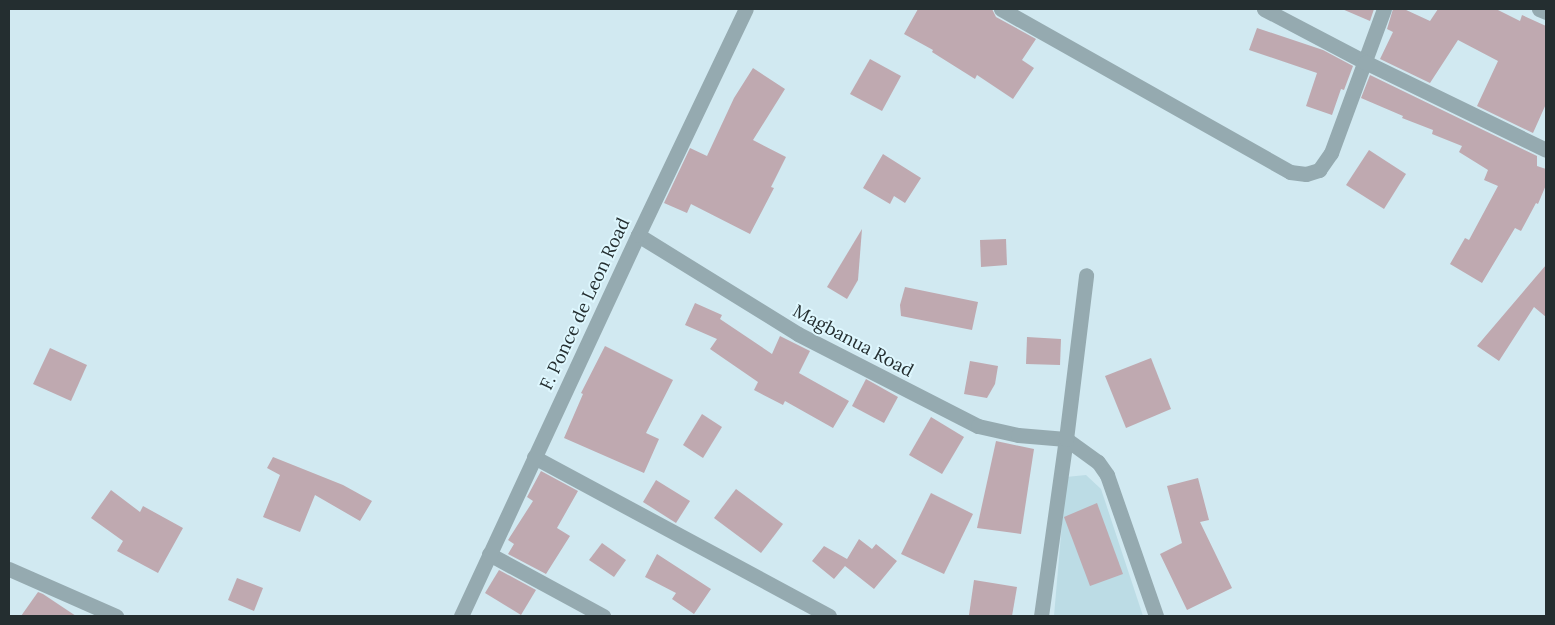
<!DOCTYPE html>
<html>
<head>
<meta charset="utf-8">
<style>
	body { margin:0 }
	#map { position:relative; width:1555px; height:625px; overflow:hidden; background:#d1e9f1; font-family:Lora,serif }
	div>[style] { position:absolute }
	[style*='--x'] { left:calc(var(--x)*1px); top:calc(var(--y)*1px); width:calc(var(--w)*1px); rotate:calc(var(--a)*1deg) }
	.built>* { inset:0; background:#bcdce5 }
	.building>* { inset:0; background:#bfa9b0 }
	.minor>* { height:15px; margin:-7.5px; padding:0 7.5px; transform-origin:7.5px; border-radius:7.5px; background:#95aab0 }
	.tertiary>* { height:15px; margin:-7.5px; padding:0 7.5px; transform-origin:7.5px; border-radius:7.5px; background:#95aab0 }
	span { translate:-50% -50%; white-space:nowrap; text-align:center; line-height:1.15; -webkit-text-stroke:4px #def7fe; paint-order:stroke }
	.street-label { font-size:18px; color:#242e30 }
	.frame { position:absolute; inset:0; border:10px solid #242e30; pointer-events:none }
</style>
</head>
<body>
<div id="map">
	<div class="built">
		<div style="clip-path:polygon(1086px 475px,1101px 489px,1143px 616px,1054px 616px,1066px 477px)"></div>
	</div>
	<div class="building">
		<div style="clip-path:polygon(918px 9px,992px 9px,996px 17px,1036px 39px,1022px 60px,1034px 68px,1013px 99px,977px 75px,975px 79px,932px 52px,933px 50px,904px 34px)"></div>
		<div style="clip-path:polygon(1342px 9px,1374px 9px,1370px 21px)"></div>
		<div style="clip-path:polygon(1393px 9px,1404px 9px,1430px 21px,1438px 9px,1496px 9px,1520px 21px,1522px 15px,1546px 26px,1546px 104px,1533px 133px,1477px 106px,1498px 61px,1458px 40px,1430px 83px,1380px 59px,1393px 32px,1387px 29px)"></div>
		<div style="clip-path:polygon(1257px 28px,1323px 50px,1353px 66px,1344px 90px,1341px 89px,1332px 115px,1306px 106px,1317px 73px,1249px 50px)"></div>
		<div style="clip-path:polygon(870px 59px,901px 76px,882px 111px,850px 94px)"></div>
		<div style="clip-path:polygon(753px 68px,785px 89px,753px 140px,786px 157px,771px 187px,774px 188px,750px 234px,691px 204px,687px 213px,664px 203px,690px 148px,707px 156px,734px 98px)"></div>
		<div style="clip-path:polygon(1370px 75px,1537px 156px,1537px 166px,1546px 169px,1546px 185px,1538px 204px,1536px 203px,1521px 231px,1515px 228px,1482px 283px,1450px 264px,1465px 238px,1469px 240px,1498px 186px,1484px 180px,1488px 170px,1459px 152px,1462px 146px,1432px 134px,1433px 130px,1402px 118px,1403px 116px,1361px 98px)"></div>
		<div style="clip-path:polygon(1369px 150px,1406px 174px,1384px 209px,1346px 185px)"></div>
		<div style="clip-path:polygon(883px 154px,921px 178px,905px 203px,894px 196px,890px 204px,863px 188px)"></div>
		<div style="clip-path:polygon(862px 229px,858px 280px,847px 299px,827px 287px)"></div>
		<div style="clip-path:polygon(1006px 239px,1007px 265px,981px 267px,980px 240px)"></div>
		<div style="clip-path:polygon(1546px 265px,1546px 317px,1534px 307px,1499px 361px,1477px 346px)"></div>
		<div style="clip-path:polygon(905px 287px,978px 302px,972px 330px,901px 316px,900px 305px)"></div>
		<div style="clip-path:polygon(695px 303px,722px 315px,720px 319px,772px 354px,780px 336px,810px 351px,799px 373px,849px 401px,833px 428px,785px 401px,783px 405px,754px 390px,758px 382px,710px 349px,717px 339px,685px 325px)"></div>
		<div style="clip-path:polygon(1027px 337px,1061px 339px,1060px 365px,1026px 364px)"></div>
		<div style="clip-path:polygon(605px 346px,673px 380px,646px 433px,659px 439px,644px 473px,564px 438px,583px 394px,581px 393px)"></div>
		<div style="clip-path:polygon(50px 348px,87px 365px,71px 401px,33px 384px)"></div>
		<div style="clip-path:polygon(1151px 358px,1171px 409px,1126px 428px,1105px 376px)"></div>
		<div style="clip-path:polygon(970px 361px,998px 366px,995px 384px,987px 398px,964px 394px)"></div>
		<div style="clip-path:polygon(866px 379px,898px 397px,884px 423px,852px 406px)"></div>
		<div style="clip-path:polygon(702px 414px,722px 427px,703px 458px,683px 445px)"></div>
		<div style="clip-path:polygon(931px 417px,964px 437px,942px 474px,909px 455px)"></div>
		<div style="clip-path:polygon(996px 441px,1034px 449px,1021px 534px,977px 528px)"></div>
		<div style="clip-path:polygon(273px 457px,343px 485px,372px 501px,360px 521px,315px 495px,300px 532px,263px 517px,280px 475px,267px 468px)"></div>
		<div style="clip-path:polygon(541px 471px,578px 491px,557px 528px,570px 536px,546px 574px,508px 554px,514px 544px,508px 540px,533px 501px,527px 497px)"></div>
		<div style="clip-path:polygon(1198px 478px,1209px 520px,1200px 522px,1232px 588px,1187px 610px,1160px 554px,1182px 543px,1167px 486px)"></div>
		<div style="clip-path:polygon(656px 480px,690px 501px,676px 523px,643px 502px)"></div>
		<div style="clip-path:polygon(736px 489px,783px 524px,761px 553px,714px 518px)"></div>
		<div style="clip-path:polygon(111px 490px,140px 512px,143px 506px,183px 528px,158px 573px,117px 551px,123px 541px,91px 518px)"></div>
		<div style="clip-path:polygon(931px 493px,973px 514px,944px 574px,901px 554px)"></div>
		<div style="clip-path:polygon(1097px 503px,1123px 574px,1090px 586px,1064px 517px)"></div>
		<div style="clip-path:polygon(859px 539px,872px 549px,876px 544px,897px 561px,874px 589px,845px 566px,834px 579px,812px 561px,824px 546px,847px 559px)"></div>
		<div style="clip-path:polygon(602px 543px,626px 560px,614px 577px,589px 560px)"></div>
		<div style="clip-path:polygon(657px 554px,711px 589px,694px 614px,672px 599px,676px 593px,645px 577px)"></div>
		<div style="clip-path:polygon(499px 570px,536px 590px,521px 615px,485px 593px)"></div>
		<div style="clip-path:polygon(237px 578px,263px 588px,254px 611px,228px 600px)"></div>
		<div style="clip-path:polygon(974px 580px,1017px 587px,1012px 616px,969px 615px)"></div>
		<div style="clip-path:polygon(38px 592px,43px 594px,76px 616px,21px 616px)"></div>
	</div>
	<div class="minor">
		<div style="--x:1001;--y:9;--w:332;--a:29.4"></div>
		<div style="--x:1290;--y:172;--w:16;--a:7"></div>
		<div style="--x:1306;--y:174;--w:14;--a:-17"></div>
		<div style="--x:1319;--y:170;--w:21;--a:-55"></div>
		<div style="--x:1331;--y:153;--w:153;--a:-69.8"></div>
		<div style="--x:1264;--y:9;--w:114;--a:27.7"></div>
		<div style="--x:1365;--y:62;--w:201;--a:25.9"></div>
		<div style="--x:1539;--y:9;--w:8;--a:23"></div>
		<div style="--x:638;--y:235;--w:188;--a:31.7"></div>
		<div style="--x:798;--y:334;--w:202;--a:27.1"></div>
		<div style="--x:978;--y:426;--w:41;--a:12.7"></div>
		<div style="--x:1018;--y:435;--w:48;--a:4.8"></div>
		<div style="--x:1066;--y:439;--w:39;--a:36"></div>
		<div style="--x:1098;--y:462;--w:16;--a:55"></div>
		<div style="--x:1107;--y:475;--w:149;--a:70.8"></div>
		<div style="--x:534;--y:457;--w:335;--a:28.3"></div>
		<div style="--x:489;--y:554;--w:130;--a:28.5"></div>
		<div style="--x:9;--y:569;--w:117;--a:23.7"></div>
		<div style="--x:1041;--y:616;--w:179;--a:-82"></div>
		<div style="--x:1066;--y:439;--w:165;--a:-83"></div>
	</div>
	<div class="tertiary">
		<div style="--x:461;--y:616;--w:420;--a:-65.1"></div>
		<div style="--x:638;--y:235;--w:250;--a:-64.5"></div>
	</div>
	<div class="street-label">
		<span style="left:585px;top:304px;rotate:-65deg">F. Ponce de Leon Road</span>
		<span style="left:853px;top:341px;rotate:28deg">Magbanua Road</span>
	</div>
	<div class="frame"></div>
</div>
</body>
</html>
